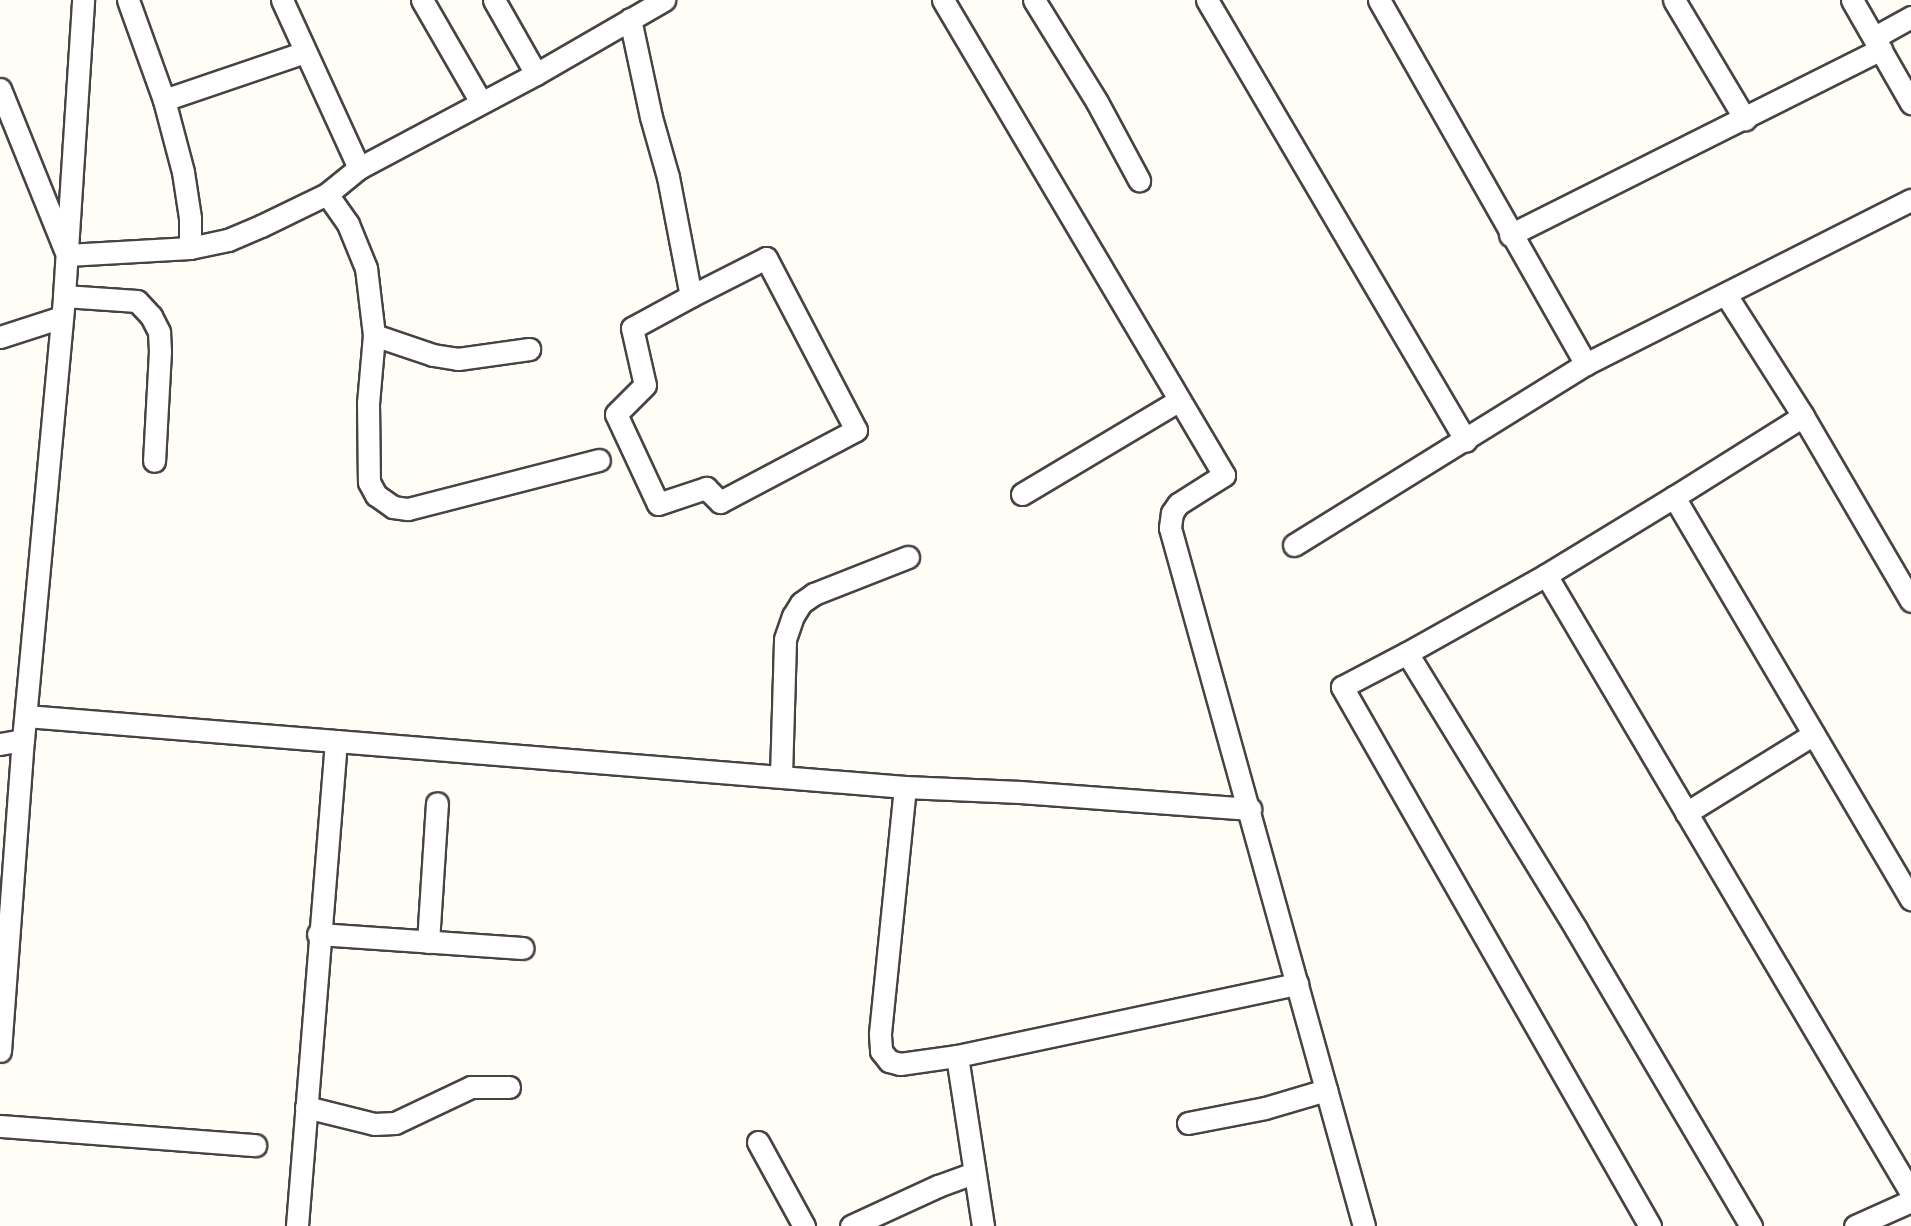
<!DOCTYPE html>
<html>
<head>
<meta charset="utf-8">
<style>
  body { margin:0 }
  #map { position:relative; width:1911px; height:1226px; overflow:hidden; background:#fffdf5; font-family:"Noto Serif",serif }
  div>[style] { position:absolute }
  .roads { filter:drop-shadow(2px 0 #444) drop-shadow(-2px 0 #444) drop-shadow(0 2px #444) drop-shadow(0 -2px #444) }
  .minor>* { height:21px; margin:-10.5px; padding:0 10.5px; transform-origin:10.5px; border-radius:10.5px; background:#fff }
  span { translate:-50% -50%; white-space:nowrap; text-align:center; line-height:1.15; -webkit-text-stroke:7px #fff; paint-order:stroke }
</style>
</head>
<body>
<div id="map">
  <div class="roads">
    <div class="minor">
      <div style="left:128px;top:0;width:106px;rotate:70.2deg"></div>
      <div style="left:164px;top:100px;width:74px;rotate:75.2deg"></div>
      <div style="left:183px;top:172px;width:47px;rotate:81.3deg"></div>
      <div style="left:190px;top:218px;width:30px;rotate:90deg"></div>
      <div style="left:282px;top:0;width:185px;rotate:65.4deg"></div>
      <div style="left:422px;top:0;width:118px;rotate:60deg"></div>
      <div style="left:494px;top:0;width:85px;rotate:60.4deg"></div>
      <div style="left:943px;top:0;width:552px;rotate:59.39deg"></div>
      <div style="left:1224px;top:475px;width:54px;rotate:147.8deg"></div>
      <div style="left:1178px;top:504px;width:11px;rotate:124deg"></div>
      <div style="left:1172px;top:513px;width:15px;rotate:98deg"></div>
      <div style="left:1170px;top:528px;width:724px;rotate:74.47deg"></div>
      <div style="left:1034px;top:0;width:120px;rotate:58.3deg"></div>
      <div style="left:1097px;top:102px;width:89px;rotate:61.7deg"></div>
      <div style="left:1207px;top:0;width:511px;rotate:59.57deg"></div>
      <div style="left:1379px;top:0;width:419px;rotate:60.4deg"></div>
      <div style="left:1674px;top:0;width:139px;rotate:59.2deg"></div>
      <div style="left:1852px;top:0;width:119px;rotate:60.2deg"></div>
      <div style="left:630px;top:19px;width:100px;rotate:77.9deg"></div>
      <div style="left:651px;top:117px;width:62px;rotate:74.2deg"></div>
      <div style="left:668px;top:177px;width:121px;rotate:79.1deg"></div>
      <div style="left:691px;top:296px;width:67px;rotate:151.5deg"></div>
      <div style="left:632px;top:328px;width:58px;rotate:77.2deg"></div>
      <div style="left:645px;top:385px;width:41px;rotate:135deg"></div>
      <div style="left:616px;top:414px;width:99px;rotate:65deg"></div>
      <div style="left:658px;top:504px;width:51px;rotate:-18.4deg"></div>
      <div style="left:706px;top:488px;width:20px;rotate:45deg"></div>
      <div style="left:720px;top:502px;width:154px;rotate:-27.9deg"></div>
      <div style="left:856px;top:430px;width:194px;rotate:-117.6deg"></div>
      <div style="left:766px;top:258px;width:84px;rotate:153.1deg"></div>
      <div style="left:1875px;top:37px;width:41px;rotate:-29.1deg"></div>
      <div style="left:0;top:89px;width:174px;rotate:68deg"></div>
      <div style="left:164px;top:100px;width:149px;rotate:-18.8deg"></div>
      <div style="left:327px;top:194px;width:37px;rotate:55deg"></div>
      <div style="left:348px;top:224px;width:48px;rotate:67.8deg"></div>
      <div style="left:366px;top:268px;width:67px;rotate:83.2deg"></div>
      <div style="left:374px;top:335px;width:68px;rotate:95deg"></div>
      <div style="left:368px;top:403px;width:79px;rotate:89.3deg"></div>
      <div style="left:369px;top:482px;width:15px;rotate:62deg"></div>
      <div style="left:376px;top:495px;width:21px;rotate:35deg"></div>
      <div style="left:393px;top:507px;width:15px;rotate:8deg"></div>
      <div style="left:408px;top:509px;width:197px;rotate:-14.4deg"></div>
      <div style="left:1510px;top:235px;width:415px;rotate:-26.6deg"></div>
      <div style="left:67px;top:255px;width:123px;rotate:-3.3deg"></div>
      <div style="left:190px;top:248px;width:39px;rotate:-12deg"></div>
      <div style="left:228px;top:240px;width:36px;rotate:-23deg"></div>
      <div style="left:261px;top:226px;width:73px;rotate:-25.9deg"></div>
      <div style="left:327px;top:194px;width:41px;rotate:-39.1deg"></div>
      <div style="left:359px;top:168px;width:200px;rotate:-28deg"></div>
      <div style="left:536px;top:74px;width:148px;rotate:-30deg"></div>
      <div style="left:1726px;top:295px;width:143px;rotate:57.5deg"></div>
      <div style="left:1803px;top:416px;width:214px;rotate:59.7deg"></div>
      <div style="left:64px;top:296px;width:73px;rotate:3.9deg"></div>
      <div style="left:137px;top:301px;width:21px;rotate:47deg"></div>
      <div style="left:151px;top:316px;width:18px;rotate:63deg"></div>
      <div style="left:159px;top:332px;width:19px;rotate:87deg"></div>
      <div style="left:160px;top:351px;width:110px;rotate:93.1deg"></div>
      <div style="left:374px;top:335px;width:62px;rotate:18.7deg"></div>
      <div style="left:433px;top:355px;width:25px;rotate:9deg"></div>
      <div style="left:458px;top:359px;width:72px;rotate:-8deg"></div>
      <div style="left:0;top:337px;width:65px;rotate:-17.9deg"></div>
      <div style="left:1022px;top:494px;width:182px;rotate:-30.8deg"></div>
      <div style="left:1674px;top:497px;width:152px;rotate:-32.1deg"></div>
      <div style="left:1294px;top:545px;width:344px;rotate:-31.8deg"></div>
      <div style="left:1586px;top:364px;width:364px;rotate:-26.8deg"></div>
      <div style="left:1546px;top:575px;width:718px;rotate:59.43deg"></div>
      <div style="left:1407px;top:653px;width:159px;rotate:-29.3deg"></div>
      <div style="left:1546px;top:575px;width:150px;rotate:-31.4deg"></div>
      <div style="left:1674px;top:497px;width:467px;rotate:59.5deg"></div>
      <div style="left:26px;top:716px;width:311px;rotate:4.6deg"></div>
      <div style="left:336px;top:741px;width:487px;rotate:94.6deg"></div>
      <div style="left:336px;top:741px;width:571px;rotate:4.62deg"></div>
      <div style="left:905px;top:787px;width:115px;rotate:2.5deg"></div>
      <div style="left:1020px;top:792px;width:231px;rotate:4.2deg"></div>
      <div style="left:0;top:744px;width:23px;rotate:-10deg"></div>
      <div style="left:781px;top:776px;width:137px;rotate:-88.3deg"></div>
      <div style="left:785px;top:639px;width:24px;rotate:-71deg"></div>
      <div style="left:793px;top:616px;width:15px;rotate:-58deg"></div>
      <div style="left:801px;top:603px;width:16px;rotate:-35deg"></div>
      <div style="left:814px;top:594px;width:101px;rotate:-21.5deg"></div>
      <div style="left:905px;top:787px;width:249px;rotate:95.8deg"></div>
      <div style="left:880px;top:1035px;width:16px;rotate:86deg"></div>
      <div style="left:881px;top:1051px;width:13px;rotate:51deg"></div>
      <div style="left:889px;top:1061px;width:11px;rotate:15deg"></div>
      <div style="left:900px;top:1064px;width:58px;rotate:-8deg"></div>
      <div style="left:957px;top:1056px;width:348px;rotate:-12deg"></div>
      <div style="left:1686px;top:813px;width:150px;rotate:-31.7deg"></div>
      <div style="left:318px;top:934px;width:205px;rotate:3.9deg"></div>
      <div style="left:428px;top:942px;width:139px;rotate:-86.3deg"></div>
      <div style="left:0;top:1051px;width:312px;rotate:-85.8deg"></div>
      <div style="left:23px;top:740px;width:446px;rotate:-84.7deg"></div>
      <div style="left:64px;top:296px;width:297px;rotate:-86.3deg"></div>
      <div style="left:957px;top:1056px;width:172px;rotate:81.3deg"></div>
      <div style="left:306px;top:1107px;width:70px;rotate:14deg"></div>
      <div style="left:374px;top:1124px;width:21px;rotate:-3deg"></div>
      <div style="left:395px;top:1123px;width:84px;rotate:-25.3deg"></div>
      <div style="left:471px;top:1087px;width:38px"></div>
      <div style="left:1188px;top:1123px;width:78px;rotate:-11deg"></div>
      <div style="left:1265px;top:1108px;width:64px;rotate:-16.4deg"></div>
      <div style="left:0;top:1126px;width:256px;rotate:4.3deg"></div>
      <div style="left:758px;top:1142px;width:96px;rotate:61.3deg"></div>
      <div style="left:851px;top:1226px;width:96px;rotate:-24.7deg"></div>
      <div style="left:938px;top:1186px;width:38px;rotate:-20deg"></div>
      <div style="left:1650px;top:1226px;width:621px;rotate:-119.74deg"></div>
      <div style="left:1342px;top:687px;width:73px;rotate:-27.6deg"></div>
      <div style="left:1407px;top:653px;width:324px;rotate:58.5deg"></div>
      <div style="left:1576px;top:929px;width:345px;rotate:59.5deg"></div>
      <div style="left:1855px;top:1226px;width:61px;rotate:-24.1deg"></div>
    </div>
  </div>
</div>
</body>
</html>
